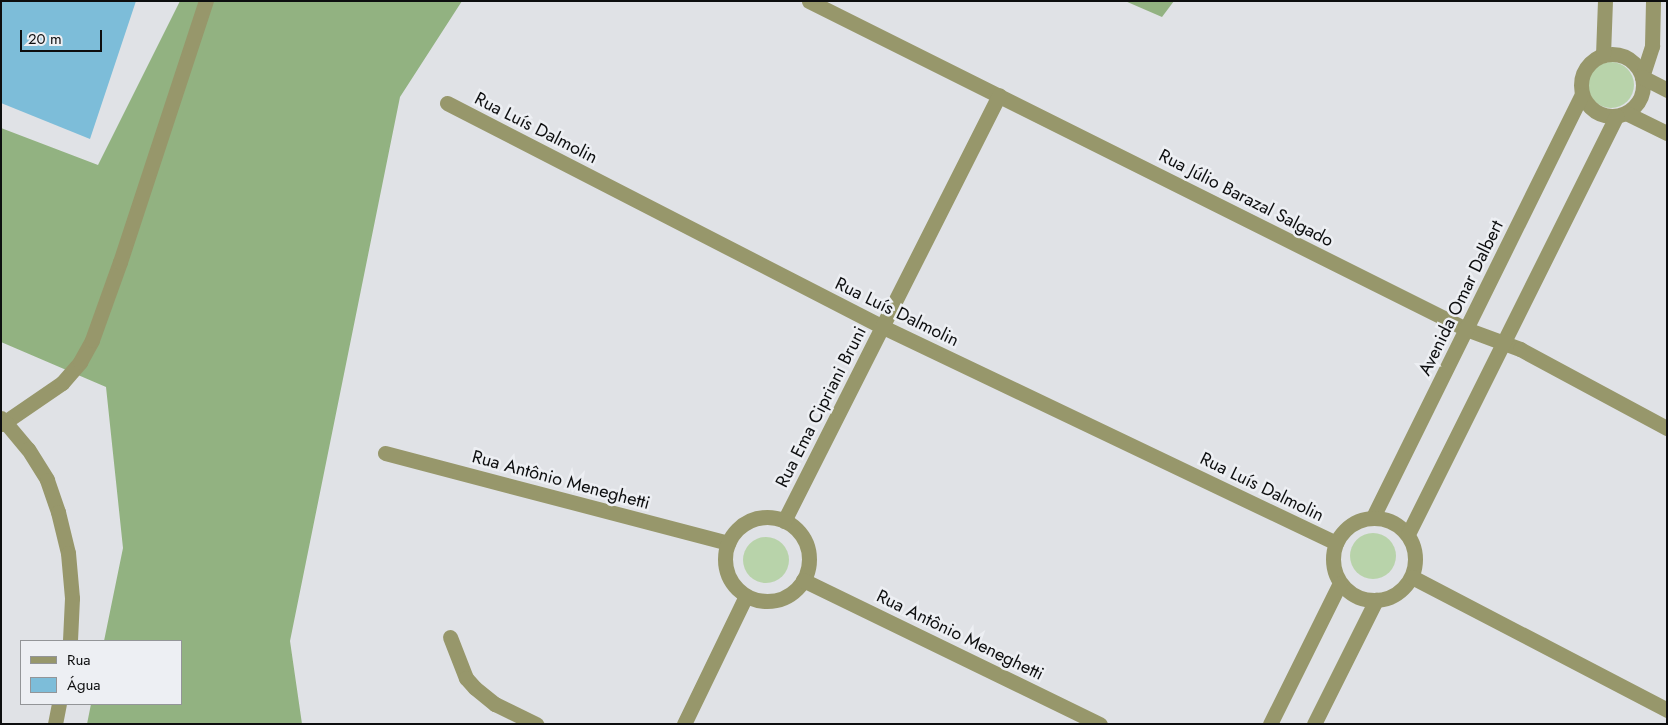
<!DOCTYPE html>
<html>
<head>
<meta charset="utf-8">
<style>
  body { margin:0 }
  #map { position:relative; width:1668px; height:725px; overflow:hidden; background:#e0e2e6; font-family:Jost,sans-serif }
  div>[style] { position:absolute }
  .green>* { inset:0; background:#b8d3aa }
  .round { border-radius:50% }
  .forest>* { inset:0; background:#92b281 }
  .water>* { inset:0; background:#7dbdd9 }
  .minor>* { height:15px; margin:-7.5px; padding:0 7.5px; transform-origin:7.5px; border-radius:7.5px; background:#97976b }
  .minor>.ring { margin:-7.5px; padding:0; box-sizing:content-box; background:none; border:15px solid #97976b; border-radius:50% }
  span { translate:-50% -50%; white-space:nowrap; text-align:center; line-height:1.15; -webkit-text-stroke:5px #edeff3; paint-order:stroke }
  .street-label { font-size:18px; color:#0d0e0f }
  .frame { position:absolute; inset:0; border:2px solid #0d0e0f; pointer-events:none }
  .legend { position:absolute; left:20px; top:640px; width:162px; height:65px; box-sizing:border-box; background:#edeff3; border:1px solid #939598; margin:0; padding:6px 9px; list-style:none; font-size:15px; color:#0d0e0f }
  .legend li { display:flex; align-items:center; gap:10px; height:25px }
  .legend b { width:25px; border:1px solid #939598 }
  .scale { position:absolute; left:20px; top:30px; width:82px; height:22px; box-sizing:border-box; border:2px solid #0d0e0f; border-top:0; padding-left:6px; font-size:15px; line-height:18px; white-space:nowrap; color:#0d0e0f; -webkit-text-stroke:4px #edeff3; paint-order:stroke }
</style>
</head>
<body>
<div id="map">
  <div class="green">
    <div class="round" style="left:1588px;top:62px;width:46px;height:46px"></div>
    <div class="round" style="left:1350px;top:533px;width:46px;height:46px"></div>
    <div class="round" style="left:743px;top:537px;width:46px;height:46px"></div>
  </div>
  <div class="forest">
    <div style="clip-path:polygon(180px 1px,462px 1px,400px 97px,290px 641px,302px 724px,87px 724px,91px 704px,181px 704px,181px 641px,104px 641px,123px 548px,106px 387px,1px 342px,1px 128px,98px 165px)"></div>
    <div style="clip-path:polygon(1125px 1px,1174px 1px,1162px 17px)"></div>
  </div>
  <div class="water">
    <div style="clip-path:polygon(1px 1px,136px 1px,90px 139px,1px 103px)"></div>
  </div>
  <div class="minor">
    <div style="left:809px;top:1px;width:734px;rotate:26.53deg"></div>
    <div style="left:1466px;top:329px;width:58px;rotate:20.3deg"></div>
    <div style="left:1520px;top:349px;width:167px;rotate:28.3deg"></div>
    <div class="ring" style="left:1581px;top:54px;width:47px;height:47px"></div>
    <div style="left:1603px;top:55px;width:54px;rotate:-87.9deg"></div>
    <div style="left:1642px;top:77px;width:33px;rotate:-72deg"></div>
    <div style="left:1652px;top:46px;width:45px;rotate:-88.7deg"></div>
    <div style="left:1642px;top:77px;width:28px;rotate:27deg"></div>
    <div style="left:447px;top:103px;width:490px;rotate:27.2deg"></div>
    <div style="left:883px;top:327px;width:502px;rotate:25.49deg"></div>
    <div style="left:1626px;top:113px;width:46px;rotate:26deg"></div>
    <div style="left:1px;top:418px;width:6px;rotate:45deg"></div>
    <div style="left:5px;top:422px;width:69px;rotate:-34.4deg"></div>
    <div style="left:62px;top:383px;width:28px;rotate:-49deg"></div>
    <div style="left:80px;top:362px;width:25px;rotate:-61deg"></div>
    <div style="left:92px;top:340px;width:83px;rotate:-70.3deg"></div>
    <div style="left:120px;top:262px;width:275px;rotate:-71.8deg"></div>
    <div style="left:1px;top:424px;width:4px;rotate:-27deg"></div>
    <div style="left:5px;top:422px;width:35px;rotate:50deg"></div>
    <div style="left:28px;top:449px;width:36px;rotate:58deg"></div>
    <div style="left:47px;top:480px;width:34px;rotate:71deg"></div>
    <div style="left:58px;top:512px;width:42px;rotate:76.3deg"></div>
    <div style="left:68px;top:553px;width:45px;rotate:84.9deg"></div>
    <div style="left:72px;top:598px;width:43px;rotate:92.7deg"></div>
    <div style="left:385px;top:453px;width:355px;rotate:14.7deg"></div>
    <div style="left:1373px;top:517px;width:471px;rotate:-63.7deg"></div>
    <div class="ring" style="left:725px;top:517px;width:69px;height:69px"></div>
    <div class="ring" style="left:1333px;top:518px;width:67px;height:67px"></div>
    <div style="left:784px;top:521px;width:477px;rotate:-63.2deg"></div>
    <div style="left:1408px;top:534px;width:467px;rotate:-63.5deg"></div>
    <div style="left:1412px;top:577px;width:288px;rotate:27.5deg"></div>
    <div style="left:803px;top:580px;width:330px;rotate:25.9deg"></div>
    <div style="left:450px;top:637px;width:44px;rotate:68.7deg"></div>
    <div style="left:466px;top:678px;width:13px;rotate:48deg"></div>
    <div style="left:475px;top:688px;width:26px;rotate:39deg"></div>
    <div style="left:495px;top:704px;width:46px;rotate:26deg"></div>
    <div style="left:55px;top:724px;width:20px;rotate:-79deg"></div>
    <div style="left:684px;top:724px;width:142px;rotate:-64.2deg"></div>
    <div style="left:1270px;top:724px;width:157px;rotate:-63.6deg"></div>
    <div style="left:1314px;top:724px;width:139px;rotate:-63.4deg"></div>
  </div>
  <div class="street-label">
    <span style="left:536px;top:128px;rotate:27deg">Rua Luís Dalmolin</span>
    <span style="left:1246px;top:198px;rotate:27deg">Rua Júlio Barazal Salgado</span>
    <span style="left:1461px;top:298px;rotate:-64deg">Avenida Omar Dalbert</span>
    <span style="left:897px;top:312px;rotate:26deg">Rua Luís Dalmolin</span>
    <span style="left:821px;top:407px;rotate:-63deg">Rua Ema Cipriani Bruni</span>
    <span style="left:561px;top:480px;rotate:15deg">Rua Antônio Meneghetti</span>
    <span style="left:1262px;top:487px;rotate:26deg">Rua Luís Dalmolin</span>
    <span style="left:960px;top:635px;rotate:26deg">Rua Antônio Meneghetti</span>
  </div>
  <div class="frame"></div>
  <ul class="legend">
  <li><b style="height:6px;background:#97976b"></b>Rua</li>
  <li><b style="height:14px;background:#7dbdd9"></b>Água</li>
  </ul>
  <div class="scale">20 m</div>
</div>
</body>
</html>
